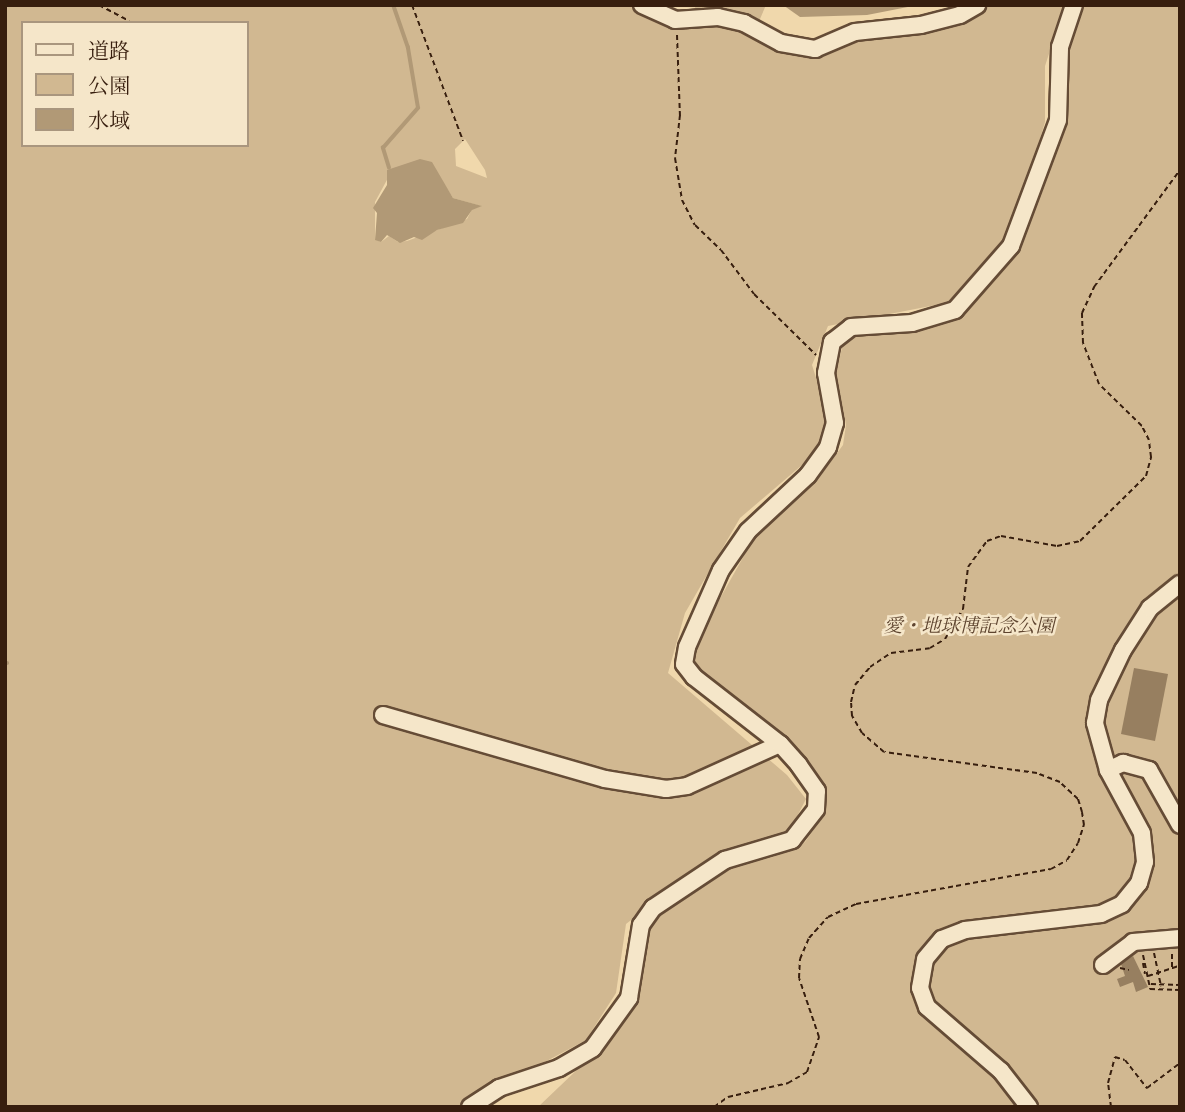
<!DOCTYPE html>
<html>
<head>
<meta charset="utf-8">
<style>
  body { margin:0 }
  #map { position:relative; width:1185px; height:1112px; overflow:hidden; background:#f0d8ac; font-family:Alegreya,"Noto Serif JP",serif }
  div>[style] { position:absolute }
  .green>* { inset:0; background:#d1b891 }
  .water>* { inset:0; background:#b19976 }
  .stream>* { height:3.5px; margin:-1.75px; padding:0 1.75px; transform-origin:1.75px; border-radius:1.75px; background:#b19976 }
  .building>* { inset:0; background:#977f60 }
  .path>* { height:2px; margin-top:-1px; transform-origin:0; background:repeating-linear-gradient(90deg,#371e0e 0 5px,transparent 0 8.5px) }
  .roads { filter:drop-shadow(2px 0 #654c36) drop-shadow(-2px 0 #654c36) drop-shadow(0 2px #654c36) drop-shadow(0 -2px #654c36) }
  .minor>* { height:16px; margin:-8px; padding:0 8px; transform-origin:8px; border-radius:8px; background:#f5e6c9 }
  span { translate:-50% -50%; white-space:nowrap; text-align:center; line-height:1.15; -webkit-text-stroke:5px #f5e6c9; paint-order:stroke }
  .park-label { font-size:19px; color:#5e442f; font-style:italic }
  .frame { position:absolute; inset:0; border:7px solid #371e0e; pointer-events:none }
  .legend { position:absolute; left:21px; top:21px; width:228px; height:126px; box-sizing:border-box; background:#f5e6c9; border:2px solid #a9967e; margin:0; padding:9px 12px; list-style:none; font-size:21px; color:#371e0e }
  .legend li { display:flex; align-items:center; gap:14px; height:35px }
  .legend b { width:35px; border:2px solid #a9967e }
</style>
</head>
<body>
<div id="map">
  <div class="green">
    <div style="clip-path:polygon(evenodd,5px 5px,636px 5px,672px 28px,686px 30px,696px 5px,766px 5px,757px 26px,782px 47px,866px 36px,985px 5px,1065px 5px,1045px 66px,1045px 122px,1020px 206px,990px 268px,946px 303px,828px 326px,812px 365px,830px 422px,816px 453px,740px 518px,685px 613px,668px 673px,787px 775px,806px 799px,788px 834px,713px 856px,626px 924px,616px 993px,586px 1040px,461px 1107px,5px 1107px,5px 5px,23px 23px,247px 23px,247px 145px,23px 145px,23px 23px,5px 5px,465px 139px,485px 170px,487px 178px,456px 166px,455px 149px,465px 139px,5px 5px,434px 168px,453px 198px,481px 206px,472px 209px,467px 219px,407px 241px,398px 242px,389px 236px,381px 242px,375px 239px,375px 202px,388px 178px,434px 168px)"></div>
    <div style="clip-path:polygon(1077px 5px,1180px 5px,1180px 1107px,538px 1107px,603px 1045px,654px 917px,717px 871px,773px 857px,805px 842px,817px 825px,821px 790px,793px 744px,701px 676px,693px 664px,695px 643px,759px 529px,815px 483px,843px 445px,846px 425px,836px 372px,844px 340px,851px 334px,959px 313px,1002px 269px,1064px 127px,1066px 48px)"></div>
  </div>
  <div class="water">
    <div style="clip-path:polygon(783px 5px,918px 5px,867px 15px,800px 17px)"></div>
    <div style="clip-path:polygon(420px 159px,432px 162px,453px 198px,482px 206px,472px 210px,463px 223px,437px 230px,422px 240px,414px 237px,400px 243px,387px 235px,381px 242px,375px 240px,377px 213px,373px 208px,387px 185px,387px 170px)"></div>
  </div>
  <div class="stream">
    <div style="left:389px;top:168px;width:21px;rotate:-107deg"></div>
    <div style="left:383px;top:148px;width:53px;rotate:-48.8deg"></div>
    <div style="left:418px;top:108px;width:61px;rotate:-99.5deg"></div>
    <div style="left:408px;top:48px;width:46px;rotate:-109.2deg"></div>
    <div style="left:5px;top:663px;width:2px"></div>
  </div>
  <div class="building">
    <div style="clip-path:polygon(1134px 668px,1168px 674px,1155px 741px,1121px 734px)"></div>
    <div style="clip-path:polygon(1133px 956px,1148px 987px,1136px 992px,1133px 982px,1120px 987px,1117px 979px,1125px 976px,1121px 964px)"></div>
  </div>
  <div class="path">
    <div style="left:99px;top:5px;width:34px;rotate:28deg"></div>
    <div style="left:412px;top:5px;width:145px;rotate:69.4deg"></div>
    <div style="left:677px;top:35px;width:80px;rotate:87.9deg"></div>
    <div style="left:680px;top:115px;width:43px;rotate:96.6deg"></div>
    <div style="left:675px;top:158px;width:43px;rotate:80.5deg"></div>
    <div style="left:682px;top:200px;width:28px;rotate:63deg"></div>
    <div style="left:695px;top:225px;width:36px;rotate:44deg"></div>
    <div style="left:721px;top:250px;width:55px;rotate:53.1deg"></div>
    <div style="left:754px;top:294px;width:87px;rotate:44.5deg"></div>
    <div style="left:1154px;top:953px;width:34px;rotate:78deg"></div>
    <div style="left:1143px;top:955px;width:35px;rotate:78deg"></div>
    <div style="left:1150px;top:989px;width:30px;rotate:2deg"></div>
    <div style="left:1143px;top:963px;width:11px;rotate:80deg"></div>
    <div style="left:1180px;top:964px;width:4px;rotate:90deg"></div>
    <div style="left:1172px;top:967px;width:15px;rotate:-90deg"></div>
    <div style="left:1120px;top:968px;width:9px;rotate:13deg"></div>
    <div style="left:1148px;top:976px;width:33px;rotate:-18deg"></div>
    <div style="left:1151px;top:984px;width:29px;rotate:2deg"></div>
    <div style="left:714px;top:1107px;width:17px;rotate:-36deg"></div>
    <div style="left:728px;top:1097px;width:62px;rotate:-13.1deg"></div>
    <div style="left:788px;top:1083px;width:22px;rotate:-30deg"></div>
    <div style="left:807px;top:1072px;width:37px;rotate:-71deg"></div>
    <div style="left:819px;top:1037px;width:62px;rotate:-108.7deg"></div>
    <div style="left:799px;top:978px;width:19px;rotate:-87deg"></div>
    <div style="left:800px;top:959px;width:23px;rotate:-67deg"></div>
    <div style="left:809px;top:938px;width:28px;rotate:-48deg"></div>
    <div style="left:828px;top:917px;width:31px;rotate:-25deg"></div>
    <div style="left:856px;top:904px;width:198px;rotate:-10.2deg"></div>
    <div style="left:1051px;top:869px;width:18px;rotate:-29deg"></div>
    <div style="left:1067px;top:860px;width:20px;rotate:-57deg"></div>
    <div style="left:1078px;top:843px;width:19px;rotate:-72deg"></div>
    <div style="left:1084px;top:825px;width:13px;rotate:-99deg"></div>
    <div style="left:1082px;top:812px;width:14px;rotate:-107deg"></div>
    <div style="left:1078px;top:799px;width:25px;rotate:-137deg"></div>
    <div style="left:1060px;top:782px;width:25px;rotate:-159deg"></div>
    <div style="left:1037px;top:773px;width:154px;rotate:-172.2deg"></div>
    <div style="left:884px;top:752px;width:29px;rotate:-139deg"></div>
    <div style="left:862px;top:733px;width:20px;rotate:-120deg"></div>
    <div style="left:852px;top:716px;width:14px;rotate:-94deg"></div>
    <div style="left:851px;top:702px;width:17px;rotate:-77deg"></div>
    <div style="left:855px;top:685px;width:23px;rotate:-50deg"></div>
    <div style="left:870px;top:667px;width:25px;rotate:-34deg"></div>
    <div style="left:891px;top:653px;width:39px;rotate:-7deg"></div>
    <div style="left:930px;top:648px;width:17px;rotate:-31deg"></div>
    <div style="left:945px;top:639px;width:35px;rotate:-59deg"></div>
    <div style="left:963px;top:609px;width:42px;rotate:-83.2deg"></div>
    <div style="left:968px;top:567px;width:32px;rotate:-54deg"></div>
    <div style="left:987px;top:541px;width:15px;rotate:-20deg"></div>
    <div style="left:1001px;top:536px;width:57px;rotate:10.1deg"></div>
    <div style="left:1057px;top:546px;width:24px;rotate:-12deg"></div>
    <div style="left:1080px;top:541px;width:93px;rotate:-44.6deg"></div>
    <div style="left:1146px;top:476px;width:20px;rotate:-75deg"></div>
    <div style="left:1151px;top:457px;width:17px;rotate:-97deg"></div>
    <div style="left:1149px;top:440px;width:16px;rotate:-117deg"></div>
    <div style="left:1142px;top:426px;width:60px;rotate:-135.7deg"></div>
    <div style="left:1099px;top:384px;width:44px;rotate:-111.3deg"></div>
    <div style="left:1083px;top:343px;width:30px;rotate:-92deg"></div>
    <div style="left:1082px;top:313px;width:29px;rotate:-65deg"></div>
    <div style="left:1094px;top:287px;width:145px;rotate:-53.7deg"></div>
    <div style="left:1111px;top:1107px;width:24px;rotate:-97deg"></div>
    <div style="left:1108px;top:1083px;width:27px;rotate:-75deg"></div>
    <div style="left:1115px;top:1057px;width:10px;rotate:17deg"></div>
    <div style="left:1125px;top:1060px;width:36px;rotate:52deg"></div>
    <div style="left:1147px;top:1088px;width:41px;rotate:-37.1deg"></div>
  </div>
  <div class="roads">
    <div class="minor">
      <div style="left:642px;top:5px;width:36px;rotate:24deg"></div>
      <div style="left:675px;top:20px;width:43px;rotate:-4deg"></div>
      <div style="left:718px;top:17px;width:27px;rotate:13deg"></div>
      <div style="left:744px;top:23px;width:42px;rotate:28.4deg"></div>
      <div style="left:781px;top:43px;width:35px;rotate:10deg"></div>
      <div style="left:815px;top:49px;width:43px;rotate:-23deg"></div>
      <div style="left:855px;top:32px;width:66px;rotate:-6.1deg"></div>
      <div style="left:921px;top:25px;width:40px;rotate:-14.4deg"></div>
      <div style="left:960px;top:15px;width:20px;rotate:-30deg"></div>
      <div style="left:383px;top:715px;width:231px;rotate:16.1deg"></div>
      <div style="left:605px;top:779px;width:62px;rotate:9.3deg"></div>
      <div style="left:666px;top:789px;width:21px;rotate:-8deg"></div>
      <div style="left:687px;top:786px;width:102px;rotate:-24.3deg"></div>
      <div style="left:1108px;top:770px;width:17px;rotate:-25deg"></div>
      <div style="left:1123px;top:763px;width:27px;rotate:15deg"></div>
      <div style="left:1149px;top:770px;width:63px;rotate:60.6deg"></div>
      <div style="left:1103px;top:965px;width:38px;rotate:-37deg"></div>
      <div style="left:1133px;top:942px;width:47px;rotate:-4.9deg"></div>
      <div style="left:470px;top:1107px;width:35px;rotate:-33deg"></div>
      <div style="left:499px;top:1088px;width:63px;rotate:-18.4deg"></div>
      <div style="left:559px;top:1068px;width:39px;rotate:-30deg"></div>
      <div style="left:593px;top:1048px;width:62px;rotate:-54.2deg"></div>
      <div style="left:629px;top:998px;width:74px;rotate:-80.7deg"></div>
      <div style="left:641px;top:925px;width:21px;rotate:-55deg"></div>
      <div style="left:653px;top:908px;width:87px;rotate:-33.7deg"></div>
      <div style="left:725px;top:860px;width:70px;rotate:-16.6deg"></div>
      <div style="left:792px;top:840px;width:39px;rotate:-52deg"></div>
      <div style="left:816px;top:809px;width:18px;rotate:-87deg"></div>
      <div style="left:817px;top:791px;width:32px;rotate:-125deg"></div>
      <div style="left:799px;top:765px;width:28px;rotate:-132deg"></div>
      <div style="left:780px;top:744px;width:109px;rotate:-142.1deg"></div>
      <div style="left:694px;top:677px;width:16px;rotate:-128deg"></div>
      <div style="left:684px;top:664px;width:17px;rotate:-80deg"></div>
      <div style="left:687px;top:647px;width:84px;rotate:-66.2deg"></div>
      <div style="left:721px;top:570px;width:47px;rotate:-55.3deg"></div>
      <div style="left:748px;top:531px;width:82px;rotate:-43deg"></div>
      <div style="left:808px;top:475px;width:34px;rotate:-54deg"></div>
      <div style="left:828px;top:447px;width:25px;rotate:-74deg"></div>
      <div style="left:835px;top:423px;width:51px;rotate:-100.2deg"></div>
      <div style="left:826px;top:373px;width:32px;rotate:-79deg"></div>
      <div style="left:832px;top:342px;width:24px;rotate:-38deg"></div>
      <div style="left:851px;top:327px;width:61px;rotate:-3.8deg"></div>
      <div style="left:912px;top:323px;width:45px;rotate:-16.8deg"></div>
      <div style="left:955px;top:310px;width:85px;rotate:-48.8deg"></div>
      <div style="left:1011px;top:246px;width:134px;rotate:-69.5deg"></div>
      <div style="left:1058px;top:120px;width:73px;rotate:-88.4deg"></div>
      <div style="left:1060px;top:47px;width:44px;rotate:-71.6deg"></div>
      <div style="left:1029px;top:1107px;width:46px;rotate:-127.9deg"></div>
      <div style="left:1001px;top:1071px;width:98px;rotate:-139.1deg"></div>
      <div style="left:927px;top:1007px;width:20px;rotate:-110deg"></div>
      <div style="left:920px;top:988px;width:29px;rotate:-80deg"></div>
      <div style="left:925px;top:959px;width:26px;rotate:-50deg"></div>
      <div style="left:942px;top:939px;width:25px;rotate:-21deg"></div>
      <div style="left:965px;top:930px;width:137px;rotate:-6.7deg"></div>
      <div style="left:1101px;top:914px;width:23px;rotate:-25deg"></div>
      <div style="left:1122px;top:904px;width:27px;rotate:-51deg"></div>
      <div style="left:1139px;top:883px;width:22px;rotate:-74deg"></div>
      <div style="left:1145px;top:862px;width:29px;rotate:-96deg"></div>
      <div style="left:1142px;top:833px;width:72px;rotate:-118.4deg"></div>
      <div style="left:1108px;top:770px;width:49px;rotate:-105.5deg"></div>
      <div style="left:1095px;top:723px;width:23px;rotate:-80deg"></div>
      <div style="left:1099px;top:700px;width:55px;rotate:-64.4deg"></div>
      <div style="left:1123px;top:650px;width:50px;rotate:-57.3deg"></div>
      <div style="left:1150px;top:608px;width:38px;rotate:-39deg"></div>
    </div>
  </div>
  <div class="park-label">
    <span style="left:969px;top:627px">愛・地球博記念公園</span>
  </div>
  <div class="frame"></div>
  <ul class="legend">
  <li><b style="height:9px;background:#f5e6c9"></b>道路</li>
  <li><b style="height:19px;background:#d1b891"></b>公園</li>
  <li><b style="height:19px;background:#b19976"></b>水域</li>
  </ul>
</div>
</body>
</html>
